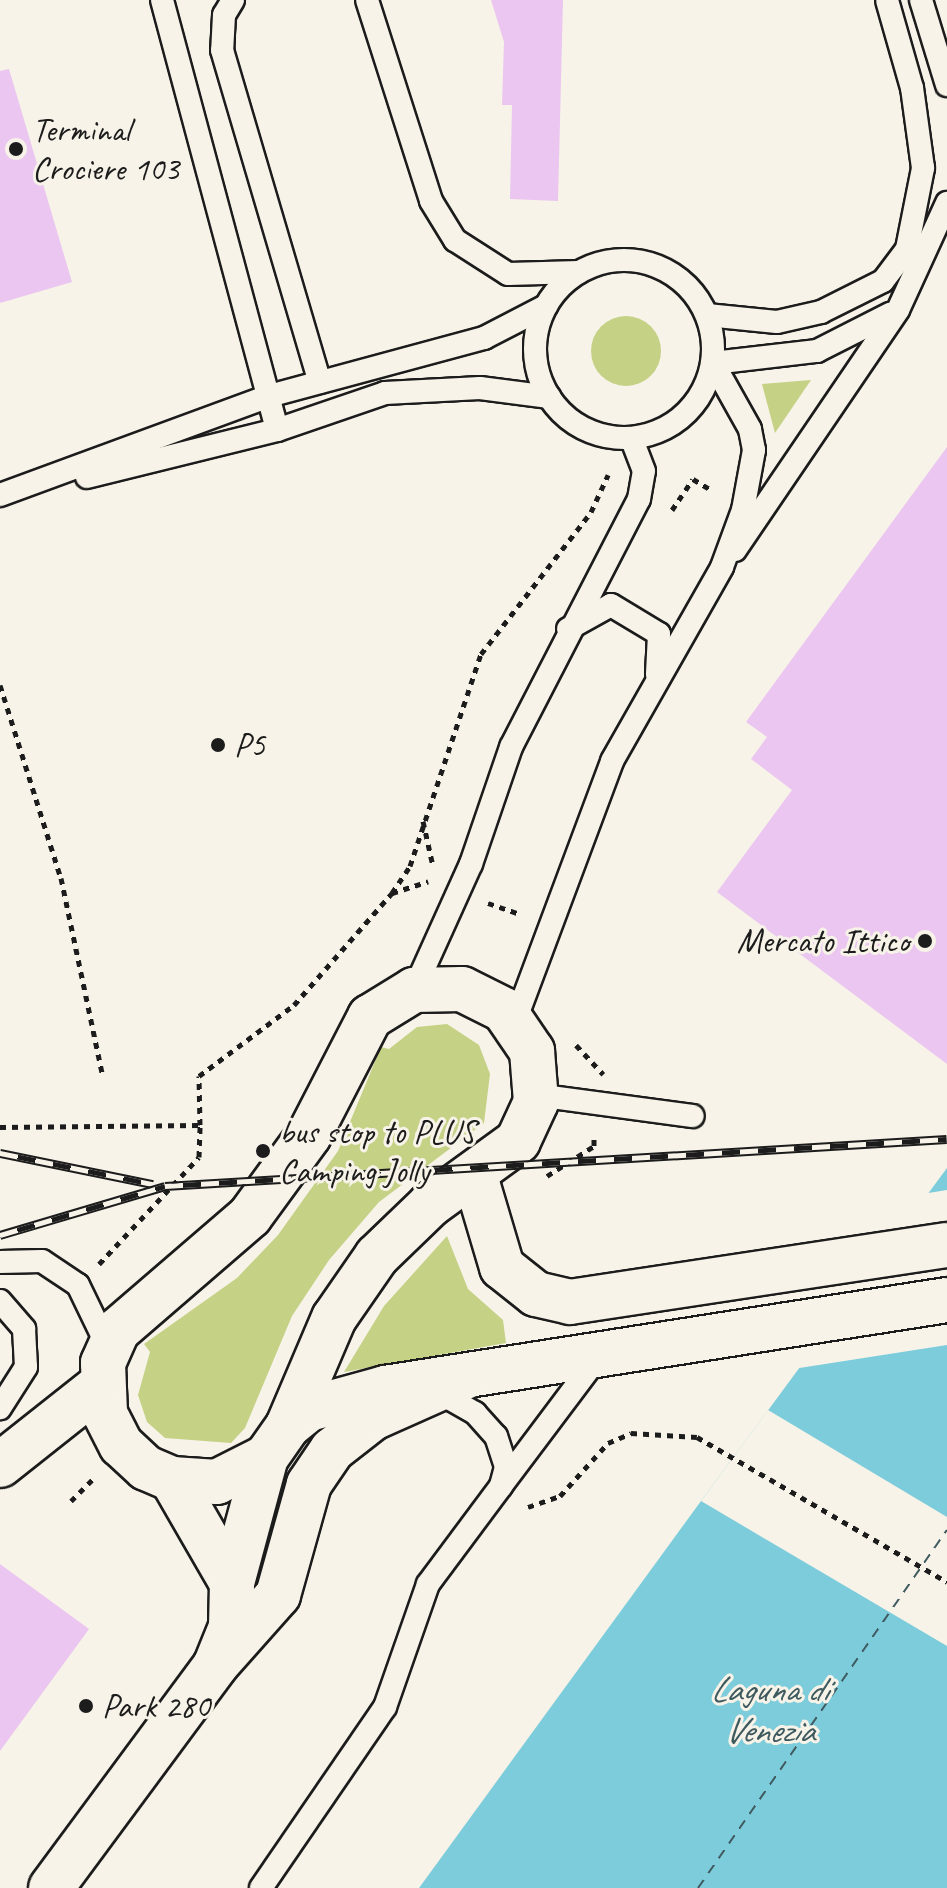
<!DOCTYPE html>
<html>
<head>
<meta charset="utf-8">
<style>
  body { margin:0 }
  #map { position:relative; width:947px; height:1888px; overflow:hidden; background:#f7f3e8; font-family:Caveat,sans-serif }
  div>[style] { position:absolute }
  .green>* { inset:0; background:#c5d185 }
  .round { border-radius:50% }
  .water>* { inset:0; background:#7dccdb }
  .pier>* { inset:0; background:#f7f3e8 }
  .ferry>* { height:2px; margin-top:-1px; transform-origin:0; background:repeating-linear-gradient(90deg,#3e5a5f 0 10px,transparent 0 18px) }
  .building>* { inset:0; background:#eac6f1 }
  .path>* { height:5px; margin-top:-2.5px; transform-origin:0; background:repeating-linear-gradient(90deg,#1c1c1c 0 6px,transparent 0 12px) }
  .roads { filter:drop-shadow(2px 0 #1c1c1c) drop-shadow(-2px 0 #1c1c1c) drop-shadow(0 2px #1c1c1c) drop-shadow(0 -2px #1c1c1c) }
  .service>* { height:22px; margin:-11px; padding:0 11px; transform-origin:11px; border-radius:11px; background:#f7f3e8 }
  .service>.ring { margin:-11px; padding:0; box-sizing:content-box; background:none; border:22px solid #f7f3e8; border-radius:50% }
  .minor>* { height:44px; margin:-22px; padding:0 22px; transform-origin:22px; border-radius:22px; background:#f7f3e8 }
  .rail>* { height:9px; margin-top:-4.5px; transform-origin:0; background:repeating-linear-gradient(90deg,#f7f3e8 0 18px,#1c1c1c 0 36px); box-sizing:border-box; border-block:2px solid #1c1c1c }
  .dots>* { width:22px; height:22px; translate:-50% -50%; box-sizing:border-box; border:4px solid #f7f3e8; border-radius:50% }
  span { translate:-50% -50%; white-space:nowrap; text-align:center; line-height:1.15; -webkit-text-stroke:6px #f7f3e8; paint-order:stroke }
  .poi-label { font-size:34px; color:#1c1c1c }
  .left { translate:0 -50%; text-align:left }
  .right { translate:-100% -50%; text-align:right }
  .water-label { font-size:36px; color:#3e5a5f; font-style:italic }
</style>
</head>
<body>
<div id="map">
  <div class="green">
    <div class="round" style="left:591px;top:316px;width:70px;height:70px"></div>
    <div style="clip-path:polygon(811px 380px,775px 433px,762px 384px)"></div>
    <div style="clip-path:polygon(447px 1024px,479px 1045px,490px 1074px,484px 1123px,379px 1202px,329px 1260px,292px 1316px,245px 1428px,231px 1443px,165px 1438px,147px 1422px,138px 1395px,150px 1352px,144px 1344px,237px 1278px,278px 1235px,338px 1151px,381px 1047px,389px 1049px,417px 1027px)"></div>
    <div style="clip-path:polygon(447px 1236px,468px 1289px,503px 1320px,506px 1343px,344px 1372px,384px 1306px)"></div>
  </div>
  <div class="water">
    <div style="clip-path:polygon(947px 1168px,947px 1888px,419px 1888px,701px 1501px)"></div>
  </div>
  <div class="pier">
    <div style="clip-path:polygon(947px 1190px,947px 1345px,793px 1369px,922px 1194px)"></div>
    <div style="clip-path:polygon(768px 1410px,947px 1517px,947px 1646px,701px 1501px)"></div>
  </div>
  <div class="ferry">
    <div style="left:698px;top:1888px;width:436px;rotate:-55.2deg"></div>
  </div>
  <div class="building">
    <div style="clip-path:polygon(491px 0,563px 0,558px 201px,510px 199px,512px 105px,502px 105px,504px 42px)"></div>
    <div style="clip-path:polygon(9px 69px,72px 282px,0 303px,0 71px)"></div>
    <div style="clip-path:polygon(947px 447px,947px 1064px,717px 892px,792px 790px,751px 759px,767px 737px,746px 722px)"></div>
    <div style="clip-path:polygon(0 1564px,89px 1629px,0 1751px)"></div>
  </div>
  <div class="path">
    <div style="left:672px;top:510px;width:37px;rotate:-56deg"></div>
    <div style="left:693px;top:479px;width:23px;rotate:31deg"></div>
    <div style="left:0;top:685px;width:202px;rotate:72.5deg"></div>
    <div style="left:61px;top:878px;width:199px;rotate:78.1deg"></div>
    <div style="left:423px;top:821px;width:46px;rotate:77.5deg"></div>
    <div style="left:392px;top:893px;width:32px;rotate:-56deg"></div>
    <div style="left:410px;top:866px;width:224px;rotate:-71.5deg"></div>
    <div style="left:481px;top:654px;width:180px;rotate:-52.2deg"></div>
    <div style="left:591px;top:512px;width:41px;rotate:-65.3deg"></div>
    <div style="left:488px;top:903px;width:34px;rotate:19deg"></div>
    <div style="left:576px;top:1045px;width:40px;rotate:47deg"></div>
    <div style="left:0;top:1127px;width:200px;rotate:-0.6deg"></div>
    <div style="left:200px;top:1125px;width:49px;rotate:-91.2deg"></div>
    <div style="left:199px;top:1076px;width:119px;rotate:-36.8deg"></div>
    <div style="left:294px;top:1005px;width:149px;rotate:-48.8deg"></div>
    <div style="left:392px;top:893px;width:38px;rotate:-18deg"></div>
    <div style="left:547px;top:1176px;width:56px;rotate:-32.6deg"></div>
    <div style="left:594px;top:1146px;width:11px;rotate:-90deg"></div>
    <div style="left:99px;top:1264px;width:146px;rotate:-46.9deg"></div>
    <div style="left:199px;top:1157px;width:32px;rotate:-88deg"></div>
    <div style="left:71px;top:1501px;width:31px;rotate:-45deg"></div>
    <div style="left:528px;top:1507px;width:34px;rotate:-19deg"></div>
    <div style="left:560px;top:1496px;width:72px;rotate:-47.8deg"></div>
    <div style="left:608px;top:1443px;width:25px;rotate:-23deg"></div>
    <div style="left:631px;top:1433px;width:66px;rotate:3.5deg"></div>
    <div style="left:697px;top:1437px;width:289px;rotate:30.1deg"></div>
  </div>
  <div class="roads">
    <div class="service">
      <div style="left:162px;top:0;width:445px;rotate:75deg"></div>
      <div style="left:233px;top:0;width:17px;rotate:121deg"></div>
      <div style="left:224px;top:15px;width:35px;rotate:93deg"></div>
      <div style="left:222px;top:50px;width:346px;rotate:73.6deg"></div>
      <div style="left:367px;top:0;width:211px;rotate:72.3deg"></div>
      <div style="left:431px;top:201px;width:46px;rotate:58.4deg"></div>
      <div style="left:455px;top:240px;width:63px;rotate:32.7deg"></div>
      <div style="left:508px;top:274px;width:71px;rotate:-1.6deg"></div>
      <div style="left:921px;top:0;width:89px;rotate:73deg"></div>
      <div class="ring" style="left:535px;top:260px;width:156px;height:156px"></div>
      <div style="left:707px;top:315px;width:70px;rotate:5.7deg"></div>
      <div style="left:777px;top:322px;width:45px;rotate:-12.8deg"></div>
      <div style="left:821px;top:312px;width:69px;rotate:-26.6deg"></div>
      <div style="left:883px;top:281px;width:40px;rotate:-53deg"></div>
      <div style="left:907px;top:249px;width:83px;rotate:-78.8deg"></div>
      <div style="left:923px;top:168px;width:81px;rotate:-97.8deg"></div>
      <div style="left:912px;top:88px;width:91px;rotate:-105.9deg"></div>
      <div style="left:713px;top:363px;width:105px;rotate:-6.6deg"></div>
      <div style="left:817px;top:351px;width:82px;rotate:-26.9deg"></div>
      <div style="left:87px;top:477px;width:196px;rotate:-13.9deg"></div>
      <div style="left:277px;top:430px;width:114px;rotate:-18.9deg"></div>
      <div style="left:385px;top:393px;width:95px;rotate:-3deg"></div>
      <div style="left:480px;top:388px;width:70px;rotate:7.4deg"></div>
      <div style="left:0;top:495px;width:287px;rotate:-20.2deg"></div>
      <div style="left:269px;top:396px;width:223px;rotate:-15.1deg"></div>
      <div style="left:484px;top:338px;width:70px;rotate:-27.3deg"></div>
      <div style="left:735px;top:550px;width:290px;rotate:-55.8deg"></div>
      <div style="left:898px;top:310px;width:118px;rotate:-65.4deg"></div>
      <div style="left:568px;top:629px;width:49px;rotate:-29.2deg"></div>
      <div style="left:611px;top:605px;width:56px;rotate:31.1deg"></div>
      <div style="left:659px;top:634px;width:40px;rotate:92.9deg"></div>
      <div style="left:414px;top:990px;width:138px;rotate:-65.7deg"></div>
      <div style="left:471px;top:864px;width:124px;rotate:-71.1deg"></div>
      <div style="left:511px;top:747px;width:279px;rotate:-62.7deg"></div>
      <div style="left:639px;top:499px;width:28px;rotate:-80deg"></div>
      <div style="left:644px;top:471px;width:34px;rotate:-111deg"></div>
      <div style="left:515px;top:1021px;width:278px;rotate:-69.5deg"></div>
      <div style="left:612px;top:761px;width:223px;rotate:-60.4deg"></div>
      <div style="left:722px;top:567px;width:61px;rotate:-69.8deg"></div>
      <div style="left:743px;top:510px;width:61px;rotate:-79.6deg"></div>
      <div style="left:754px;top:450px;width:21px;rotate:-101deg"></div>
      <div style="left:750px;top:429px;width:76px;rotate:-119.3deg"></div>
      <div style="left:537px;top:1095px;width:157px;rotate:7.7deg"></div>
      <div style="left:0;top:1262px;width:42px;rotate:-1.4deg"></div>
      <div style="left:42px;top:1261px;width:43px;rotate:33.7deg"></div>
      <div style="left:78px;top:1285px;width:69px;rotate:64.2deg"></div>
      <div style="left:0;top:1301px;width:37px;rotate:49deg"></div>
      <div style="left:24px;top:1329px;width:38px;rotate:87deg"></div>
      <div style="left:26px;top:1367px;width:49px;rotate:122.4deg"></div>
      <div style="left:438px;top:1392px;width:43px;rotate:29.6deg"></div>
      <div style="left:475px;top:1413px;width:31px;rotate:48deg"></div>
      <div style="left:496px;top:1436px;width:33px;rotate:72deg"></div>
      <div style="left:506px;top:1467px;width:20px;rotate:105deg"></div>
      <div style="left:501px;top:1486px;width:160px;rotate:-53.1deg"></div>
      <div style="left:261px;top:1888px;width:219px;rotate:-55.6deg"></div>
      <div style="left:385px;top:1707px;width:130px;rotate:-70.7deg"></div>
      <div style="left:428px;top:1584px;width:122px;rotate:-53.3deg"></div>
    </div>
    <div class="minor">
      <div style="left:462px;top:989px;width:47px;rotate:26.6deg"></div>
      <div style="left:504px;top:1010px;width:50px;rotate:55.7deg"></div>
      <div style="left:532px;top:1051px;width:51px;rotate:85.5deg"></div>
      <div style="left:536px;top:1102px;width:43px;rotate:114.8deg"></div>
      <div style="left:518px;top:1141px;width:109px;rotate:144deg"></div>
      <div style="left:430px;top:1205px;width:74px;rotate:136.1deg"></div>
      <div style="left:377px;top:1256px;width:75px;rotate:124.7deg"></div>
      <div style="left:334px;top:1318px;width:117px;rotate:113.1deg"></div>
      <div style="left:288px;top:1426px;width:38px;rotate:125deg"></div>
      <div style="left:266px;top:1457px;width:55px;rotate:153deg"></div>
      <div style="left:217px;top:1482px;width:45px;rotate:-176.2deg"></div>
      <div style="left:172px;top:1479px;width:28px;rotate:-157deg"></div>
      <div style="left:146px;top:1468px;width:34px;rotate:-137deg"></div>
      <div style="left:121px;top:1445px;width:36px;rotate:-117deg"></div>
      <div style="left:105px;top:1413px;width:50px;rotate:-92.3deg"></div>
      <div style="left:103px;top:1363px;width:36px;rotate:-66deg"></div>
      <div style="left:118px;top:1330px;width:174px;rotate:-40.8deg"></div>
      <div style="left:250px;top:1216px;width:100px;rotate:-53.9deg"></div>
      <div style="left:309px;top:1135px;width:133px;rotate:-62.7deg"></div>
      <div style="left:370px;top:1017px;width:52px;rotate:-31.5deg"></div>
      <div style="left:414px;top:990px;width:48px;rotate:-1.2deg"></div>
      <div style="left:475px;top:1176px;width:95px;rotate:73.5deg"></div>
      <div style="left:502px;top:1267px;width:43px;rotate:38.5deg"></div>
      <div style="left:536px;top:1294px;width:35px;rotate:13deg"></div>
      <div style="left:570px;top:1302px;width:381px;rotate:-8.6deg"></div>
      <div style="left:288px;top:1426px;width:27px;rotate:-39deg"></div>
      <div style="left:309px;top:1409px;width:79px;rotate:-15.4deg"></div>
      <div style="left:385px;top:1388px;width:569px;rotate:-8.9deg"></div>
      <div style="left:0;top:1465px;width:129px;rotate:-38.4deg"></div>
      <div style="left:172px;top:1479px;width:120px;rotate:60deg"></div>
      <div style="left:232px;top:1583px;width:44px;rotate:91.3deg"></div>
      <div style="left:231px;top:1627px;width:40px;rotate:112deg"></div>
      <div style="left:232px;top:1583px;width:131px;rotate:-74.9deg"></div>
      <div style="left:51px;top:1888px;width:276px;rotate:-53.5deg"></div>
      <div style="left:215px;top:1666px;width:95px;rotate:-48.4deg"></div>
      <div style="left:278px;top:1595px;width:115px;rotate:-74.4deg"></div>
      <div style="left:309px;top:1484px;width:41px;rotate:-55.9deg"></div>
      <div style="left:332px;top:1450px;width:52px;rotate:-38deg"></div>
      <div style="left:373px;top:1418px;width:101px;rotate:-24deg"></div>
    </div>
  </div>
  <div class="rail">
    <div style="left:0;top:1153px;width:156px;rotate:11.5deg"></div>
    <div style="left:0;top:1235px;width:172px;rotate:-16.5deg"></div>
    <div style="left:165px;top:1186px;width:783px;rotate:-3.44deg"></div>
  </div>
  <div class="dots">
    <div style="left:16px;top:149px;background:#1c1c1c"></div>
    <div style="left:218px;top:745px;background:#1c1c1c"></div>
    <div style="left:925px;top:941px;background:#1c1c1c"></div>
    <div style="left:263px;top:1151px;background:#1c1c1c"></div>
    <div style="left:86px;top:1706px;background:#1c1c1c"></div>
  </div>
  <div class="poi-label">
    <span class="left" style="left:32px;top:149px">Terminal<br>Crociere 103</span>
    <span class="left" style="left:234px;top:745px">P5</span>
    <span class="right" style="left:909px;top:941px">Mercato Ittico</span>
    <span class="left" style="left:279px;top:1151px">bus stop to PLUS<br>Camping Jolly</span>
    <span class="left" style="left:102px;top:1706px">Park 280</span>
  </div>
  <div class="water-label">
    <span style="left:769px;top:1710px">Laguna di<br>Venezia</span>
  </div>
</div>
</body>
</html>
